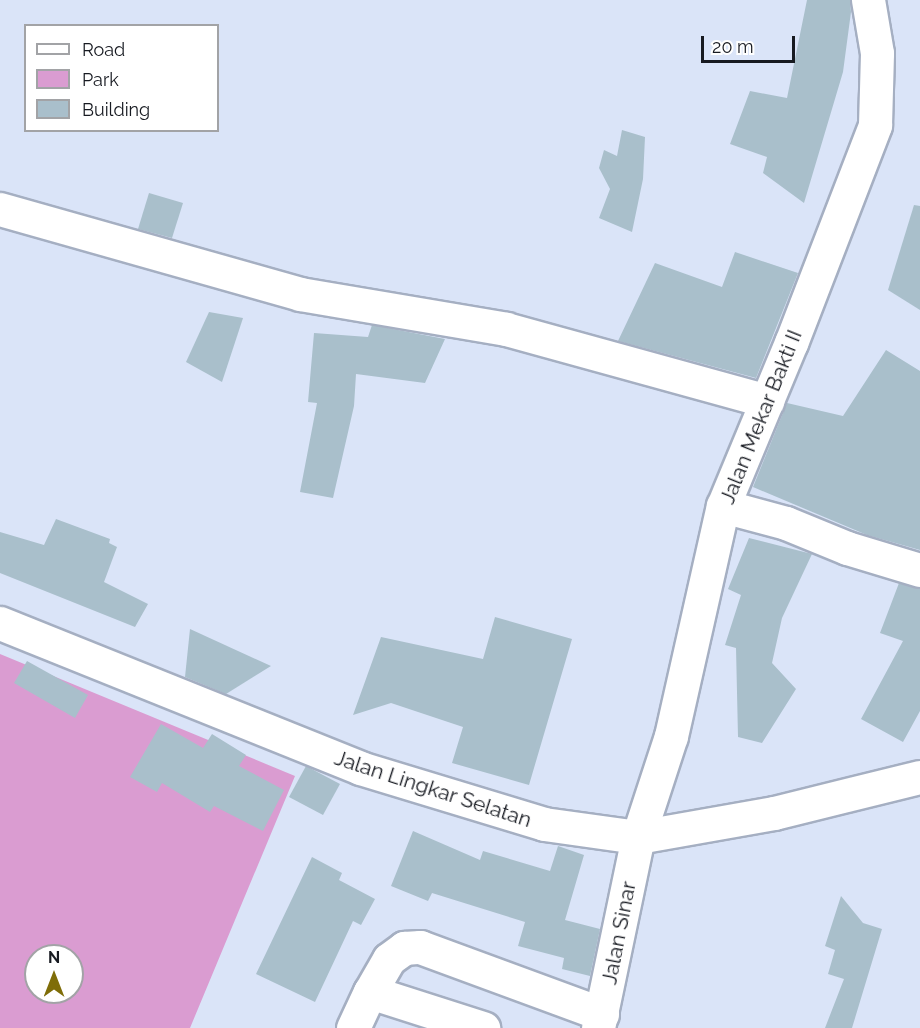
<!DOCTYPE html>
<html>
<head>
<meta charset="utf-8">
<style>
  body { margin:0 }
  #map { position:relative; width:920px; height:1028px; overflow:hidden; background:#dae4f8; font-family:Raleway,sans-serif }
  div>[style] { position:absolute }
  .green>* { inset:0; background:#da9cd1 }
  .building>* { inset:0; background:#a9bfcb }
  .roads { filter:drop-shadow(2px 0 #a5afc2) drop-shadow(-2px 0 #a5afc2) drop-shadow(0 2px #a5afc2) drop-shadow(0 -2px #a5afc2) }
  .minor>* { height:33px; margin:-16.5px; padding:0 16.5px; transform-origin:16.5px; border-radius:16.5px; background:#fff }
  .tertiary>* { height:33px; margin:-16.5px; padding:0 16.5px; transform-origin:16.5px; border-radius:16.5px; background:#fff }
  span { translate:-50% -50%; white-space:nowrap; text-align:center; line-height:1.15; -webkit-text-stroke:6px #fff; paint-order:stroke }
  .street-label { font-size:21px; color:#171a21 }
  .legend { position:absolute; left:24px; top:24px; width:195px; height:108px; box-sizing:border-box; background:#fff; border:2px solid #a2a3a6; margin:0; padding:8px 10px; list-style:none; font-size:18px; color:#171a21 }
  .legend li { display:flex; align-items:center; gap:12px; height:30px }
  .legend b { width:30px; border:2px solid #a2a3a6 }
  .north { position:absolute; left:24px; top:944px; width:60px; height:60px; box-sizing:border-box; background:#fff; border:2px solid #a2a3a6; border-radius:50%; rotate:0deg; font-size:16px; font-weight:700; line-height:24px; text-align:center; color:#171a21 }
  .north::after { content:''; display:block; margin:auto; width:21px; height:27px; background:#7f6d08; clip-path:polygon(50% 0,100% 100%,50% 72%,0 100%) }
  .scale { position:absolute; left:701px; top:36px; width:94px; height:27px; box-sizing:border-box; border:3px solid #171a21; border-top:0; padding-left:8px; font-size:18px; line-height:21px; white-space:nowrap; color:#171a21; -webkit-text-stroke:4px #fff; paint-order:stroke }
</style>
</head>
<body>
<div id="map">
  <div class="green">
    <div style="clip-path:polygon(evenodd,0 654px,295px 776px,190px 1028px,0 1028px,0 654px,36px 956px,72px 956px,72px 992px,36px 992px,36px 956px)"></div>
  </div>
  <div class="building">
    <div style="clip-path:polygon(807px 0,850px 0,851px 12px,843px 72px,804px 203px,763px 173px,767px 157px,730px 144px,750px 91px,787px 98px)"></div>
    <div style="clip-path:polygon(622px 130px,645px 137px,643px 179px,632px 232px,599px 218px,610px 189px,599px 168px,604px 150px,617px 156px)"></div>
    <div style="clip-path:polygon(149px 193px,183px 203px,172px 238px,138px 229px)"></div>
    <div style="clip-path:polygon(914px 205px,920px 206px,920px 310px,888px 290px)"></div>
    <div style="clip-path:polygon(735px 252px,798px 273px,756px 378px,618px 341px,655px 263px,722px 287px)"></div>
    <div style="clip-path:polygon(209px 312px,243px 318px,222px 382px,186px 362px)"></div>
    <div style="clip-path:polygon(372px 325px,445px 339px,425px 383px,356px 374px,354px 406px,333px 498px,300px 492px,317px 403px,308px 402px,314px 333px,368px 337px)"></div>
    <div style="clip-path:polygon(886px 350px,920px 371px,920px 550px,867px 535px,753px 487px,787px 403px,843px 416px)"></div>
    <div style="clip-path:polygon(56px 519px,110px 539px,109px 543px,117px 547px,104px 582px,148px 604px,135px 627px,0 573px,0 532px,44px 545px)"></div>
    <div style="clip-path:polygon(749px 538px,812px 554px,782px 618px,772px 663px,796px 689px,762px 743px,738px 737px,736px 648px,725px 645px,741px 595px,728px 589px)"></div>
    <div style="clip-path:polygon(899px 583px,920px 588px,920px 711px,903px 742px,861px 719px,903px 641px,880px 633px)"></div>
    <div style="clip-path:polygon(495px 617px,572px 639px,529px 785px,452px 763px,463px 727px,391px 703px,353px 715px,381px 637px,483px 659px)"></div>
    <div style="clip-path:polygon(190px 629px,271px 666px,226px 694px,185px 677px)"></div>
    <div style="clip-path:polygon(27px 661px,88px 695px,75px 718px,14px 683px)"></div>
    <div style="clip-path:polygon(161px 724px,203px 748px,212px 734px,246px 755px,239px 766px,284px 790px,263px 831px,214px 806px,210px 812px,162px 783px,157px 792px,130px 777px)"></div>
    <div style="clip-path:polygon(306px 766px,340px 784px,323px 815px,289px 797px)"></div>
    <div style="clip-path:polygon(413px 831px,480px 860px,483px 851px,550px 871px,558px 846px,584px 855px,565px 920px,600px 929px,590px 976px,562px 969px,564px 958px,518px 946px,525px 922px,432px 893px,428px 901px,391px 886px)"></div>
    <div style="clip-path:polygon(312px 857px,342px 873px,339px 880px,375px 899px,361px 925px,353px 921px,315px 1002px,256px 974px)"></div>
    <div style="clip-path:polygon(841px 896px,863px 923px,882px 929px,852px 1028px,825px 1028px,844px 979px,828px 974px,835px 950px,825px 946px)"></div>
  </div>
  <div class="roads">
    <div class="minor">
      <div style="left:0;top:209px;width:312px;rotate:15.8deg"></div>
      <div style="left:300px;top:294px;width:209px;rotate:9.6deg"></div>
      <div style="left:506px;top:329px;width:271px;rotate:15.4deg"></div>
      <div style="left:723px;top:506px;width:65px;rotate:15.1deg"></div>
      <div style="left:786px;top:523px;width:66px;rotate:22.3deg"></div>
      <div style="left:847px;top:548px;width:76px;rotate:16.8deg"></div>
      <div style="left:370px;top:992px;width:38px;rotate:-60deg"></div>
      <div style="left:389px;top:959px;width:19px;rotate:-36deg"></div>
      <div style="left:404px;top:948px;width:16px;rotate:-4deg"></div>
      <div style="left:420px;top:947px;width:194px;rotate:20.2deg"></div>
      <div style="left:353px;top:1028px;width:40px;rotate:-65deg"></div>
      <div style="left:370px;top:992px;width:119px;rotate:17.7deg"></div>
      <div style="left:598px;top:1028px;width:195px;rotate:-78.2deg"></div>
      <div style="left:638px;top:837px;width:106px;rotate:-71.9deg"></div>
      <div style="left:671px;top:736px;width:236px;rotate:-77.3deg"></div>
      <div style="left:723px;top:506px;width:177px;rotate:-67.4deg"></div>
      <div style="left:791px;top:343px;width:234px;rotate:-68.9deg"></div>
      <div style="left:875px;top:125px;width:72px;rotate:-88.4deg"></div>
      <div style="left:877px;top:53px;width:54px;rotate:-99.6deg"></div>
    </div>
    <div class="tertiary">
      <div style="left:0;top:623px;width:388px;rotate:21.9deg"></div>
      <div style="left:360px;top:768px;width:192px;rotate:16.9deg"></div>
      <div style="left:544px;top:824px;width:95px;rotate:7.9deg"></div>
      <div style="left:638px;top:837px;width:138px;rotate:-10deg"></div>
      <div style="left:774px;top:813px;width:150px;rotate:-13.9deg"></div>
    </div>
  </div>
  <div class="street-label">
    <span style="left:761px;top:417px;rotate:-68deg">Jalan Mekar Bakti II</span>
    <span style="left:433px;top:789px;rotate:18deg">Jalan Lingkar Selatan</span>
    <span style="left:619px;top:933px;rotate:-79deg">Jalan Sinar</span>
  </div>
  <ul class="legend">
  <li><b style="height:8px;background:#fff"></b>Road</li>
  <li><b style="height:16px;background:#da9cd1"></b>Park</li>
  <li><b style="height:16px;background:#a9bfcb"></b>Building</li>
  </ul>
  <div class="north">N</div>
  <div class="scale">20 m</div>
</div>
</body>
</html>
